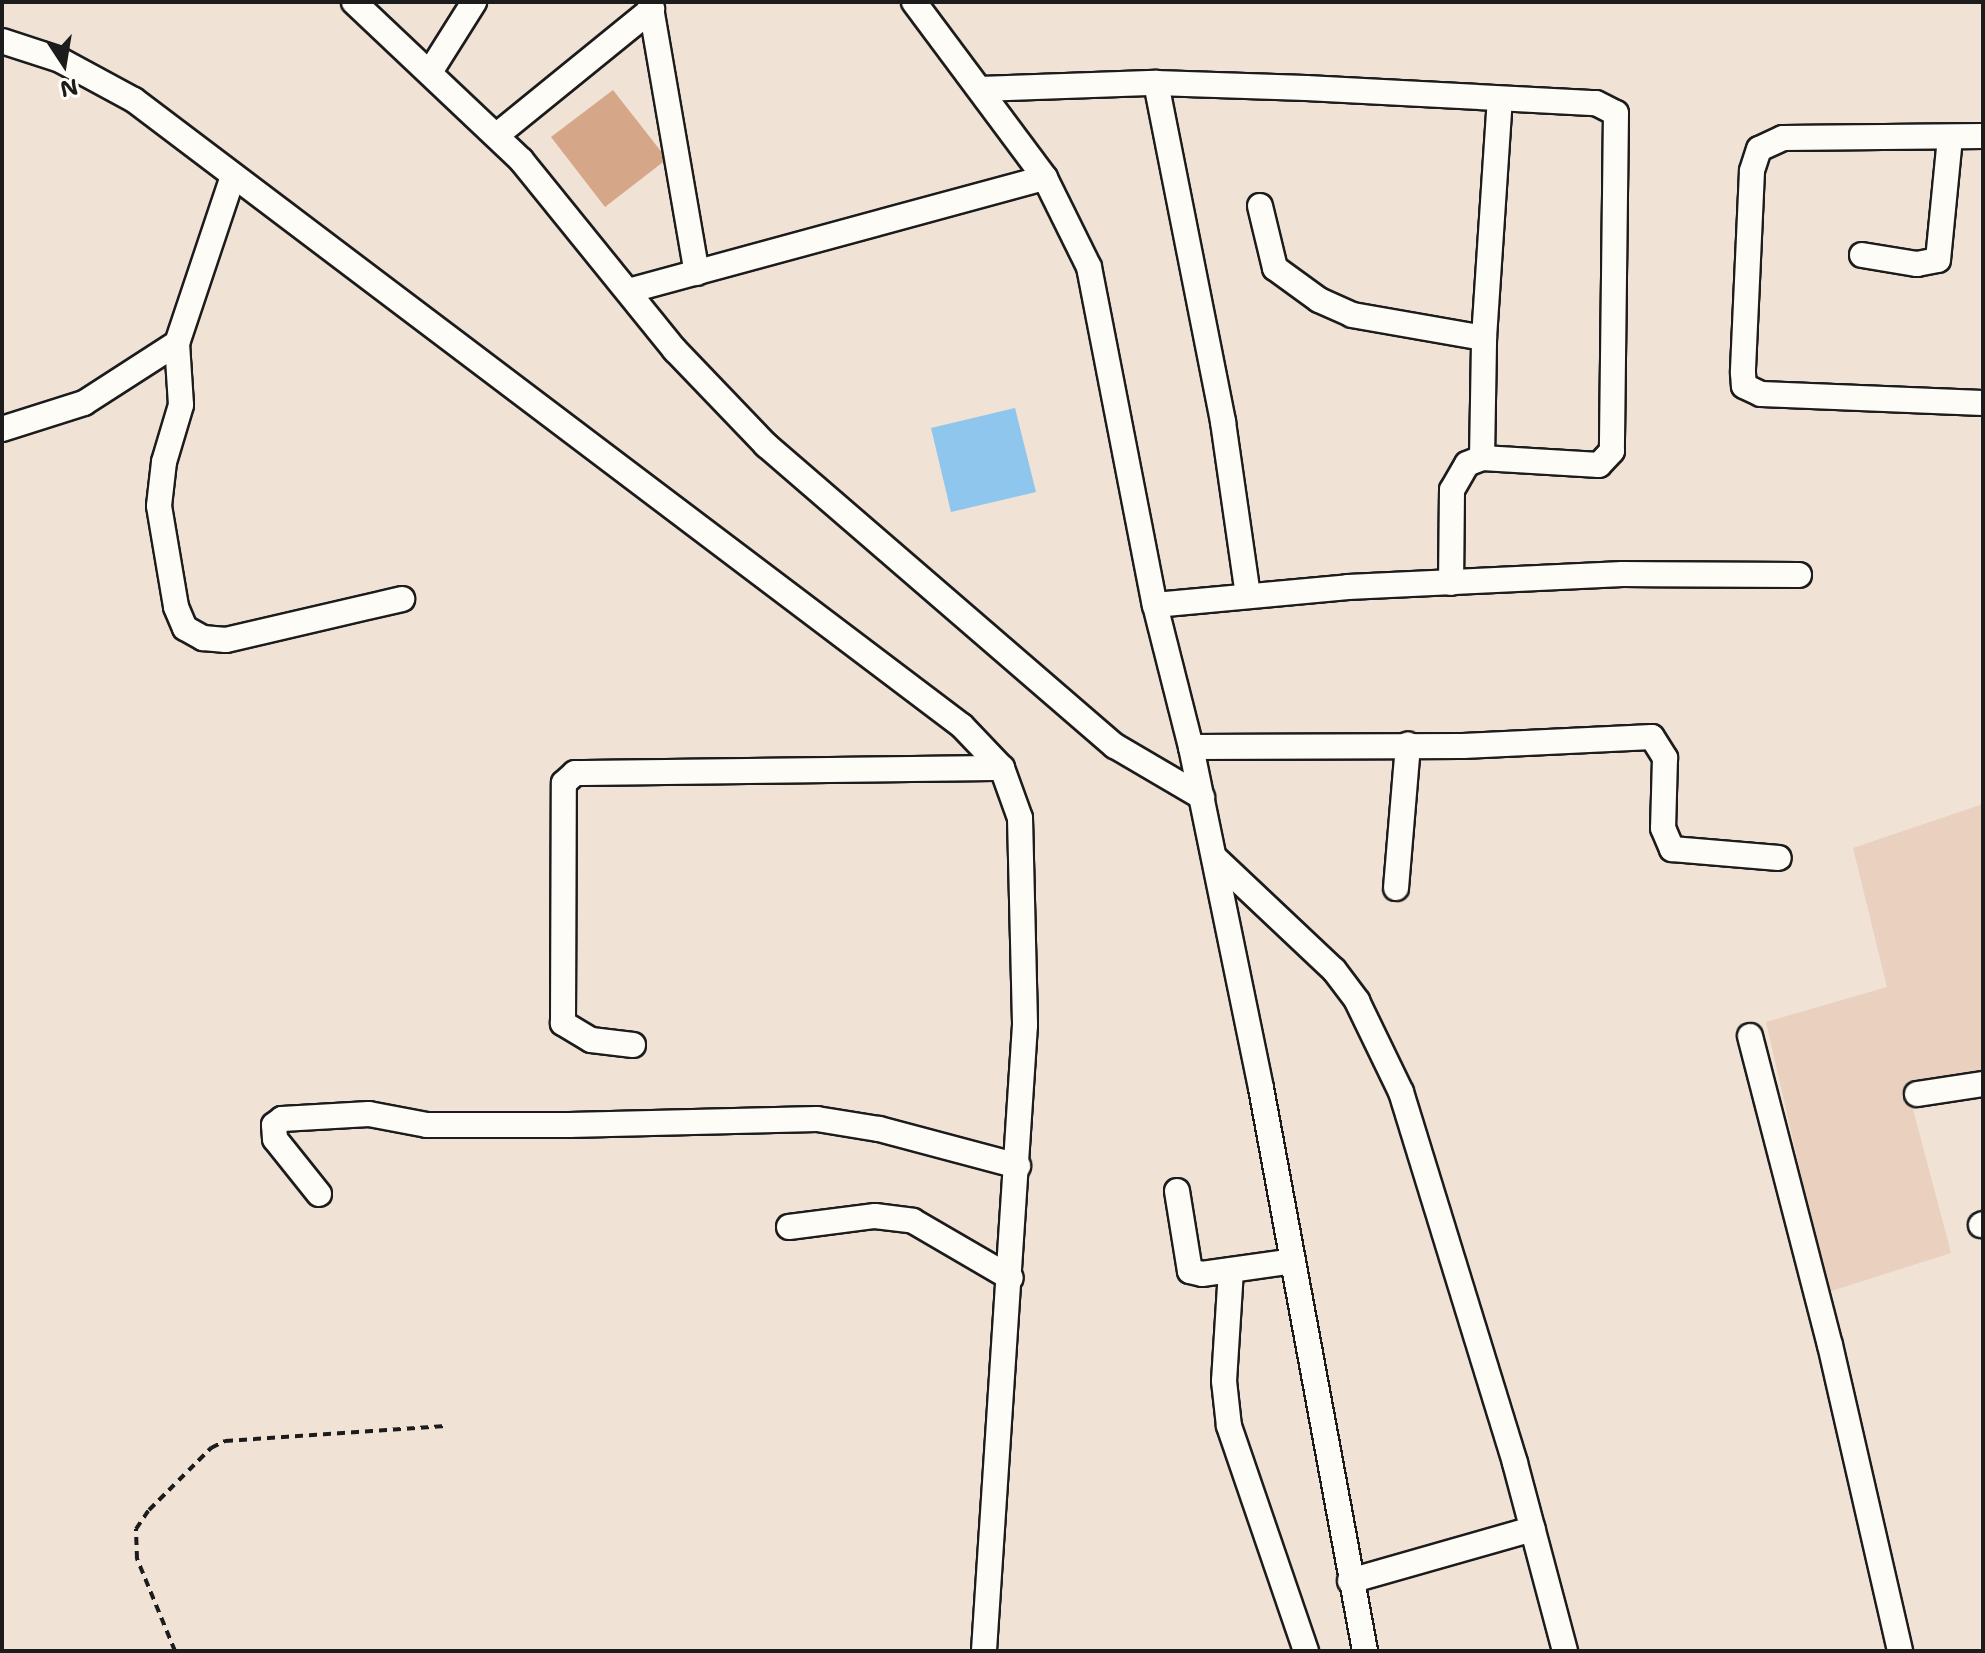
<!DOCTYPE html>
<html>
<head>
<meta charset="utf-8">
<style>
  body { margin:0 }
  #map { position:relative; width:1985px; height:1653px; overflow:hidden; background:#f1e2d6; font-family:"Shantell Sans",sans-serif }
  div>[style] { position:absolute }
  .built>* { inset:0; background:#e9d0bf }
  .water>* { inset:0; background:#8ec6ed }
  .building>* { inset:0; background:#d6a688 }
  .path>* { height:4px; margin-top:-2px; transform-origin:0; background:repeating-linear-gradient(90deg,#1c1c1c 0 8px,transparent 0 14px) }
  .roads { filter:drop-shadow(2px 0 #1c1c1c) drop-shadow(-2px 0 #1c1c1c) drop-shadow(0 2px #1c1c1c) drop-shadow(0 -2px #1c1c1c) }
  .minor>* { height:24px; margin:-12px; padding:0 12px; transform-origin:12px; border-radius:12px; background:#fdfcf7 }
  span { translate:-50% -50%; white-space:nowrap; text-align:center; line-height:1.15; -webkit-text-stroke:7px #fdfcf7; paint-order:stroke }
  .frame { position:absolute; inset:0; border:4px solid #1c1c1c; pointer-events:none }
  .north { position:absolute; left:24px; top:24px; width:80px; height:80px; -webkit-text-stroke:6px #fdfcf7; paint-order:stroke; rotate:168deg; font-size:22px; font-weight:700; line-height:32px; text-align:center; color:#1c1c1c }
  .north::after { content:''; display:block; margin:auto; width:28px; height:36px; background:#1c1c1c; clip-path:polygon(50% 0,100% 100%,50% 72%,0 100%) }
</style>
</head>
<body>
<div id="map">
  <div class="built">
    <div style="clip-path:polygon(1983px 804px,1983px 1074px,1907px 1086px,1951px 1253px,1828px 1292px,1766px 1022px,1887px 987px,1853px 848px)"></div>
  </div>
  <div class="water">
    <div style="clip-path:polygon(1015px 408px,1036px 492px,951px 512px,931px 428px)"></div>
  </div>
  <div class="building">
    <div style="clip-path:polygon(613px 90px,667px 159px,605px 207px,551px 137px)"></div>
  </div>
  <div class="path">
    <div style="left:175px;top:1651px;width:100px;rotate:-112.4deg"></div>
    <div style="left:137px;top:1559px;width:30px;rotate:-92deg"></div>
    <div style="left:136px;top:1529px;width:23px;rotate:-56deg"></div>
    <div style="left:149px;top:1510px;width:88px;rotate:-45deg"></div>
    <div style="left:211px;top:1448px;width:16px;rotate:-27deg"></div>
    <div style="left:225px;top:1441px;width:221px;rotate:-3.9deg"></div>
  </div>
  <div class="roads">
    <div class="minor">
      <div style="left:354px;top:2px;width:230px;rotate:43.4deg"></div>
      <div style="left:521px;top:160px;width:245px;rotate:51deg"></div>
      <div style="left:675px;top:350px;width:132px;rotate:46.2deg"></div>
      <div style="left:766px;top:445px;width:461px;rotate:40.8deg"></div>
      <div style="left:1115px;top:746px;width:101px;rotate:30.4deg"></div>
      <div style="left:650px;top:2px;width:275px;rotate:80.2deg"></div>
      <div style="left:914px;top:2px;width:219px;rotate:53.3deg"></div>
      <div style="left:1045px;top:178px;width:99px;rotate:63.7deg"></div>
      <div style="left:1089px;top:267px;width:344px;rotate:79deg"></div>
      <div style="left:1155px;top:605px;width:146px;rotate:75.8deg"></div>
      <div style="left:1191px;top:747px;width:348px;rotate:78.4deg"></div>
      <div style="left:1261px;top:1088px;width:573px;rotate:79.53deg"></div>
      <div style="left:2px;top:41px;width:61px;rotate:18.1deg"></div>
      <div style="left:60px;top:60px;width:84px;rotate:28.4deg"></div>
      <div style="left:134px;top:100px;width:1038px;rotate:37.09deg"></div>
      <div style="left:962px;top:726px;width:58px;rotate:46.4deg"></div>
      <div style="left:1002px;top:768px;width:53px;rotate:70.2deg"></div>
      <div style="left:1020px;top:818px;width:207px;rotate:88.6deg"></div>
      <div style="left:1025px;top:1025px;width:627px;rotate:93.75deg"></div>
      <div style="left:430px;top:72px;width:83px;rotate:-57.8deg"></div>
      <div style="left:1156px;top:83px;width:346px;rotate:78.8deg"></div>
      <div style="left:1223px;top:422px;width:175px;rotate:81.8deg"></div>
      <div style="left:980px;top:89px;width:176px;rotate:-2deg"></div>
      <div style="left:1156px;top:83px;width:150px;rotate:1.9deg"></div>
      <div style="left:1306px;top:88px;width:290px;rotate:3deg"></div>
      <div style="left:1596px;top:103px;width:22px;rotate:27deg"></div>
      <div style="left:1616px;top:113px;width:338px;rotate:90.7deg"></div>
      <div style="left:1612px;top:451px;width:19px;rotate:133deg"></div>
      <div style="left:1599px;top:465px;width:117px;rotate:-176.6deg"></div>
      <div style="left:1482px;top:458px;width:16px;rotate:158deg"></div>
      <div style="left:1467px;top:464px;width:30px;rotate:120deg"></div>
      <div style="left:1452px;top:490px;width:93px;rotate:90.6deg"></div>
      <div style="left:497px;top:135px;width:200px;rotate:-39.1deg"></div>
      <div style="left:1983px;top:136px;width:200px;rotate:179.4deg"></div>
      <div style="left:1783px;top:138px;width:26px;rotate:155deg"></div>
      <div style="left:1759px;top:149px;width:23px;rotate:108deg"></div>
      <div style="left:1752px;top:171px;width:202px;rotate:92.6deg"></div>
      <div style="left:1743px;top:373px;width:13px;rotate:86deg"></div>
      <div style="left:1744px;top:386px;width:19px;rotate:25deg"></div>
      <div style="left:1761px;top:394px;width:222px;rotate:2.3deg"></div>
      <div style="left:233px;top:176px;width:176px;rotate:108.5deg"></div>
      <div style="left:177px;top:343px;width:62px;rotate:86.3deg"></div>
      <div style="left:181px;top:405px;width:59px;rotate:106.6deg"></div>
      <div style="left:164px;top:462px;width:44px;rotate:96.5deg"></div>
      <div style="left:159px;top:506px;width:102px;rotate:80.4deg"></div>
      <div style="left:176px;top:607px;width:23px;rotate:67deg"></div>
      <div style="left:185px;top:628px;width:21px;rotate:29deg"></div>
      <div style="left:203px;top:638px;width:23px;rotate:5deg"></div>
      <div style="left:226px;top:640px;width:181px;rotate:-13.1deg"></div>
      <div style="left:1260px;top:206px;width:64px;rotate:76.4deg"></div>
      <div style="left:1275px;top:268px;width:54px;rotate:36deg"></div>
      <div style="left:1319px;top:300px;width:36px;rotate:24deg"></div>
      <div style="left:1352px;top:315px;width:134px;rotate:9.9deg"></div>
      <div style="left:1862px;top:255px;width:56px;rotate:9.3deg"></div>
      <div style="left:1917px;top:264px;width:21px;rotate:-11deg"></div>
      <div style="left:1938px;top:260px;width:123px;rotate:-84.4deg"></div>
      <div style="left:628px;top:291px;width:432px;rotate:-15.2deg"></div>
      <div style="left:2px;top:429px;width:86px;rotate:-17.6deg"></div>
      <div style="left:84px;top:403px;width:111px;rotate:-32.8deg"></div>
      <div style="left:1482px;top:458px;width:120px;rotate:-89deg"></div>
      <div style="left:1484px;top:338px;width:239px;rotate:-86.2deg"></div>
      <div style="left:1155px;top:605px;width:194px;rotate:-5.3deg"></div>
      <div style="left:1348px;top:587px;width:275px;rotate:-2.7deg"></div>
      <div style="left:1623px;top:574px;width:176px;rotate:0.3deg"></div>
      <div style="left:1191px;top:747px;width:272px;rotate:-0.2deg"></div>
      <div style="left:1463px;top:746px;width:189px;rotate:-2.7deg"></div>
      <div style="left:1652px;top:737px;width:25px;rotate:58deg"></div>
      <div style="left:1665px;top:758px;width:70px;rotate:91.6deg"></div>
      <div style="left:1663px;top:828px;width:23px;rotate:67deg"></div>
      <div style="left:1672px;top:849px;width:107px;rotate:4.8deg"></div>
      <div style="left:1214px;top:857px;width:165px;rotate:43.3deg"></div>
      <div style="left:1334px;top:970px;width:39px;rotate:53deg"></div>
      <div style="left:1357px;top:1001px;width:101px;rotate:64.2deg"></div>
      <div style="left:1401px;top:1092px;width:388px;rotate:72.9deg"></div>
      <div style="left:1515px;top:1463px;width:195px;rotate:75.1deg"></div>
      <div style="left:1396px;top:888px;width:144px;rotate:-85.2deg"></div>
      <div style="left:1750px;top:1036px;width:319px;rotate:75.5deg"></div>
      <div style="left:1830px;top:1345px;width:314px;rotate:77.1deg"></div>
      <div style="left:633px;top:1045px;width:42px;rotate:-173.2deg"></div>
      <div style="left:591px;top:1040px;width:33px;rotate:-149deg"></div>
      <div style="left:563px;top:1023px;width:240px;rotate:-89.8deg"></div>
      <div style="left:564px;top:783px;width:15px;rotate:-42deg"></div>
      <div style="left:575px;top:773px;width:427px;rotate:-0.7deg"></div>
      <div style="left:1917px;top:1094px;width:67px;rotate:-8.6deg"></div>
      <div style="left:1177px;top:1191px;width:81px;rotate:80.8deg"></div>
      <div style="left:1190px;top:1271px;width:12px;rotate:14deg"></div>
      <div style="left:1202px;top:1274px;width:92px;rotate:-8.1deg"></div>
      <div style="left:319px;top:1194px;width:70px;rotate:-128.7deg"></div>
      <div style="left:275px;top:1139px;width:14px;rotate:-94deg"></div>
      <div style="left:274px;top:1125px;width:10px;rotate:-37deg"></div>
      <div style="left:282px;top:1119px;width:87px;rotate:-3.3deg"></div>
      <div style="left:369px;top:1114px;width:59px;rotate:10.7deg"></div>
      <div style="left:427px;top:1125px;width:142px"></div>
      <div style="left:569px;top:1125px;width:248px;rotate:-1.4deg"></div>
      <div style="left:817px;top:1119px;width:63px;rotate:9.2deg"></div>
      <div style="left:879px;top:1129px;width:144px;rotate:14.9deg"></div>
      <div style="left:1981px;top:1225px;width:2px;rotate:-27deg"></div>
      <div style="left:789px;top:1227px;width:87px;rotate:-7.3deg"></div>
      <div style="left:875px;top:1216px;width:38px;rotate:7deg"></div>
      <div style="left:913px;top:1221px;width:113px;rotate:30.2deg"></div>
      <div style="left:1231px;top:1270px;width:111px;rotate:93.6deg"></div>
      <div style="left:1224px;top:1381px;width:45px;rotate:83.7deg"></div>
      <div style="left:1229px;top:1426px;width:238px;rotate:71.1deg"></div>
      <div style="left:1350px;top:1581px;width:190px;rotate:-15.9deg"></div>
    </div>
  </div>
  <div class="frame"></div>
  <div class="north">N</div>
</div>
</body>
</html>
